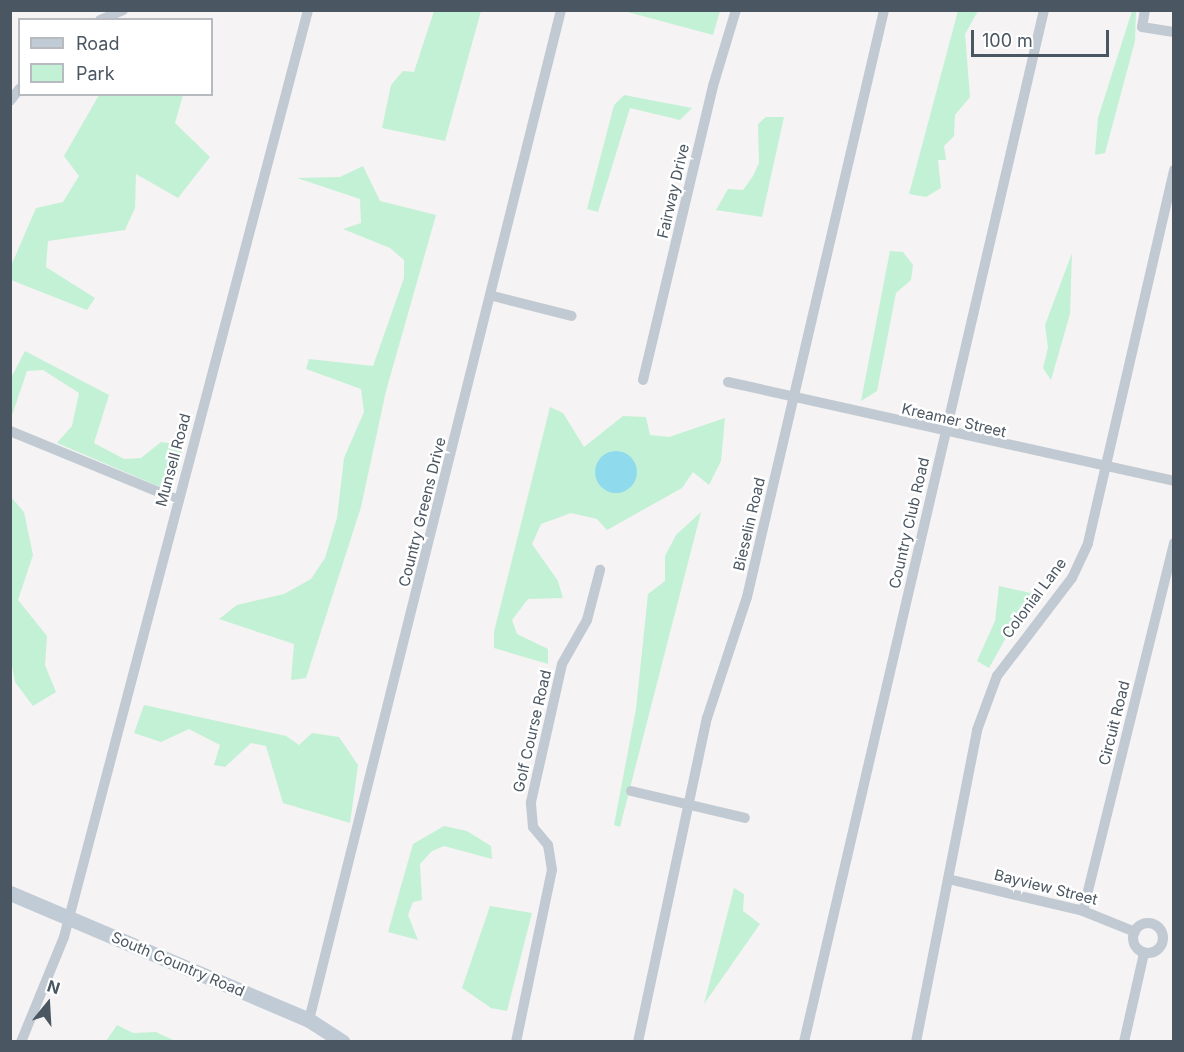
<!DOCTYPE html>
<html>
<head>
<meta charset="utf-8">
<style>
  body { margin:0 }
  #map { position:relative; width:1184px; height:1052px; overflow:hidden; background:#f5f3f3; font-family:Inter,sans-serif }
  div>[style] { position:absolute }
  .green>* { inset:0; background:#c3f1d5 }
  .water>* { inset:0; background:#90daee }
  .round { border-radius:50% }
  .minor>* { height:10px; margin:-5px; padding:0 5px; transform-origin:5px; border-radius:5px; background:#c1cad2 }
  .minor>.ring { margin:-5px; padding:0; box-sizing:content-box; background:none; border:10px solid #c1cad2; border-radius:50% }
  .secondary>* { height:15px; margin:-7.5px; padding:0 7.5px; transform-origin:7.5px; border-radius:7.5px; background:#c1cbd6 }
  span { translate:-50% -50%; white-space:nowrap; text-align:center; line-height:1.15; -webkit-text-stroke:5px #fff; paint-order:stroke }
  .street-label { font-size:15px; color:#4a5661 }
  .frame { position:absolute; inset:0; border:12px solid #4a5661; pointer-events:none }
  .legend { position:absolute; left:18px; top:18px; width:195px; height:78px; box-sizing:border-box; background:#fff; border:2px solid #b7bbc0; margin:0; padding:8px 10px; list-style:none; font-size:18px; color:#4a5661 }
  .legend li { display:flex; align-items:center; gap:12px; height:30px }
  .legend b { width:30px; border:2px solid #b7bbc0 }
  .north { position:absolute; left:18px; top:974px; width:60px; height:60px; -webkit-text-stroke:4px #fff; paint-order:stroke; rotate:18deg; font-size:16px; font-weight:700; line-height:24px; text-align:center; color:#4a5661 }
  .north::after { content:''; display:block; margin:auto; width:21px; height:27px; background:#4a5661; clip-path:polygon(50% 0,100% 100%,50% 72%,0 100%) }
  .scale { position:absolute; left:971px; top:30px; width:138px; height:27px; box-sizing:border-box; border:3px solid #4a5661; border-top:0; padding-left:8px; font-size:18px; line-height:21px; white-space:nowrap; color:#4a5661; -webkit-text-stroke:4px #fff; paint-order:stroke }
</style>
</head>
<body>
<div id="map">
  <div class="green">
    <div style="clip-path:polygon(434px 11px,481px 11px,445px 141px,382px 128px,391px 85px,403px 71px,414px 72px)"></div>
    <div style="clip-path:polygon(624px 11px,720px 11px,713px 35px)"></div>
    <div style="clip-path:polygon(958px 11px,978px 11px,965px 34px,970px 97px,955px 115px,954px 136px,944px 146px,946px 160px,938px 160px,941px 188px,926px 197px,909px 194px)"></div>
    <div style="clip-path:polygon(1132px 11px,1136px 11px,1135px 41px,1105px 153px,1095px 155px,1098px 118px)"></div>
    <div style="clip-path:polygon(99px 95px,183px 95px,175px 123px,210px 157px,178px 198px,136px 174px,135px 208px,125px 230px,48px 241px,46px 267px,95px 298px,87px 310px,11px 280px,11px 266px,36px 208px,63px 202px,79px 176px,64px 156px)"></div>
    <div style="clip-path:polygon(624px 95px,692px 108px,680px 120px,630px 108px,598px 212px,587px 209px,614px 105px)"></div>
    <div style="clip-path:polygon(766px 117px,784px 117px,762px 217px,716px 210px,728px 189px,743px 190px,753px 176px,759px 163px,758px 124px)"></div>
    <div style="clip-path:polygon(363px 166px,380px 201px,436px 215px,386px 391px,361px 507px,306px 678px,291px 680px,294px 644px,219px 619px,237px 605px,284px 594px,311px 579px,325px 558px,337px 518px,344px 458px,364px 412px,361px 389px,306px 369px,309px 359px,373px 366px,404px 278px,404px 260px,390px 248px,343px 229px,361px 223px,360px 199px,297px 178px,340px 177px)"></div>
    <div style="clip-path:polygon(890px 251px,903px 252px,913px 265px,911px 280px,896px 293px,877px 391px,861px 401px)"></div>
    <div style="clip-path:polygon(1072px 253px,1070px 314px,1051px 380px,1043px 368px,1048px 348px,1045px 325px)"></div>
    <div style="clip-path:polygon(25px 351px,109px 395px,94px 443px,124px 459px,141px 458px,161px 442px,184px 445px,172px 492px,57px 443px,72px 426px,79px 393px,43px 370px,27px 371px,11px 418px,11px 378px)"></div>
    <div style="clip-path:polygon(550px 407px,563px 413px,584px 447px,623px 416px,646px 417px,650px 435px,669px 437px,725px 418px,721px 461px,709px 485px,693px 472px,682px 488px,607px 530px,597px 519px,571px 513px,541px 524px,532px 544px,558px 581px,563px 598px,528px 599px,512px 620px,517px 634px,548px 649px,548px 664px,494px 648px,494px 632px)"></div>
    <div style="clip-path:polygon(11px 497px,24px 512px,33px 555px,18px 600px,47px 636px,45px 665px,56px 692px,33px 706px,15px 682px,11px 661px)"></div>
    <div style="clip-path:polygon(701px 512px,620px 827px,614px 825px,636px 709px,648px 594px,665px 581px,665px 556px,676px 535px)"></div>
    <div style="clip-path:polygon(999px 586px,1040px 595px,1008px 634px,989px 668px,977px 661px,995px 621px)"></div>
    <div style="clip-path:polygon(144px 705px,286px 736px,299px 745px,312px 733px,339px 737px,358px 765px,350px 823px,283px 803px,266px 746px,251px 743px,225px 767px,214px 765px,220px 745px,189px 729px,161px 742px,134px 733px)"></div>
    <div style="clip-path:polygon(444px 826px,467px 831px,491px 846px,492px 859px,444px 846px,432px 851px,420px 864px,422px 900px,413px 902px,408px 915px,418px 940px,388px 932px,413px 844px)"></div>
    <div style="clip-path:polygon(734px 888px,744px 894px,743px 911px,760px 924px,704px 1004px)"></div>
    <div style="clip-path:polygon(490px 906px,532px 913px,507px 1011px,491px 1008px,462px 988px)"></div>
    <div style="clip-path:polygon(117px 1025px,133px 1033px,156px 1032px,175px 1041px,106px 1041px)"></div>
  </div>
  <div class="water">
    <div class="round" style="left:595px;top:451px;width:42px;height:42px"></div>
  </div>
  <div class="minor">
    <div style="left:1145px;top:10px;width:17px;rotate:100deg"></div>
    <div style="left:1142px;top:27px;width:32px;rotate:9deg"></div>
    <div style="left:100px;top:20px;width:25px;rotate:-23deg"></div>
    <div style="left:10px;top:101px;width:16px;rotate:-52deg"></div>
    <div style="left:493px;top:296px;width:81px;rotate:14.2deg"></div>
    <div style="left:643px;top:380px;width:302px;rotate:-76.6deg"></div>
    <div style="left:713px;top:86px;width:79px;rotate:-73.2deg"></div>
    <div style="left:728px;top:382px;width:457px;rotate:12.5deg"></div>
    <div style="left:10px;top:431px;width:182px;rotate:22.3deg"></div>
    <div style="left:631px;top:791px;width:117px;rotate:13.3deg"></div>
    <div style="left:948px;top:879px;width:139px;rotate:13.3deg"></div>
    <div style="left:1083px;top:911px;width:56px;rotate:22deg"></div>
    <div style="left:1083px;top:911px;width:379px;rotate:-76.1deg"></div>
    <div class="ring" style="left:1133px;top:923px;width:20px;height:20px"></div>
    <div style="left:309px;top:1020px;width:1041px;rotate:-75.99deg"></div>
    <div style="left:21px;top:1042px;width:113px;rotate:-67.7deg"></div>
    <div style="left:64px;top:937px;width:959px;rotate:-75.25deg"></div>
    <div style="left:516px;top:1042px;width:176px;rotate:-78.2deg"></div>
    <div style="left:552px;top:870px;width:25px;rotate:-99deg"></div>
    <div style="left:548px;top:845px;width:23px;rotate:-130deg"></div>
    <div style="left:533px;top:827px;width:25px;rotate:-95deg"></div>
    <div style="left:531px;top:802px;width:141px;rotate:-77.3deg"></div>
    <div style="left:562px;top:664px;width:51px;rotate:-60.4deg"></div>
    <div style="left:587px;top:620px;width:52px;rotate:-75.4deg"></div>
    <div style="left:638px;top:1042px;width:331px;rotate:-78deg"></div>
    <div style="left:707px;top:718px;width:127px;rotate:-71.7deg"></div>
    <div style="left:747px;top:597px;width:603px;rotate:-76.86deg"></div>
    <div style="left:804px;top:1042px;width:1060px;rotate:-76.91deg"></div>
    <div style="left:916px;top:1042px;width:318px;rotate:-78.9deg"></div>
    <div style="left:977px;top:730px;width:58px;rotate:-69.7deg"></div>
    <div style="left:997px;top:676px;width:123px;rotate:-52.6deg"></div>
    <div style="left:1072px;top:578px;width:38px;rotate:-65deg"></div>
    <div style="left:1088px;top:543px;width:383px;rotate:-77deg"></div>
    <div style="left:1124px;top:1042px;width:91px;rotate:-77.3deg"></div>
  </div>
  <div class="secondary">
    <div style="left:10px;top:893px;width:325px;rotate:23deg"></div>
    <div style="left:309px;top:1020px;width:40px;rotate:32.9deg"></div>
  </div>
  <div class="street-label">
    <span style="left:673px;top:191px;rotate:-77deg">Fairway Drive</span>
    <span style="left:954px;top:420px;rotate:13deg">Kreamer Street</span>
    <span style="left:173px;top:460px;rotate:-75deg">Munsell Road</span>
    <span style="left:422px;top:512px;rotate:-76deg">Country Greens Drive</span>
    <span style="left:909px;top:523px;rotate:-77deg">Country Club Road</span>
    <span style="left:749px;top:524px;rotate:-77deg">Bieselin Road</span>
    <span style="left:1034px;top:598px;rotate:-53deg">Colonial Lane</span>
    <span style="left:1114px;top:723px;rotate:-76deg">Circuit Road</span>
    <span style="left:532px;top:731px;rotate:-77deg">Golf Course Road</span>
    <span style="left:1046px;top:887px;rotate:14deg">Bayview Street</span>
    <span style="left:178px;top:964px;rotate:23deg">South Country Road</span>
  </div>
  <div class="frame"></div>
  <ul class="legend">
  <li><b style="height:8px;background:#c1cbd6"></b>Road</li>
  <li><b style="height:16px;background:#c3f1d5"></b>Park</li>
  </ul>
  <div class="north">N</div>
  <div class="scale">100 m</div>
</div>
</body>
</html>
